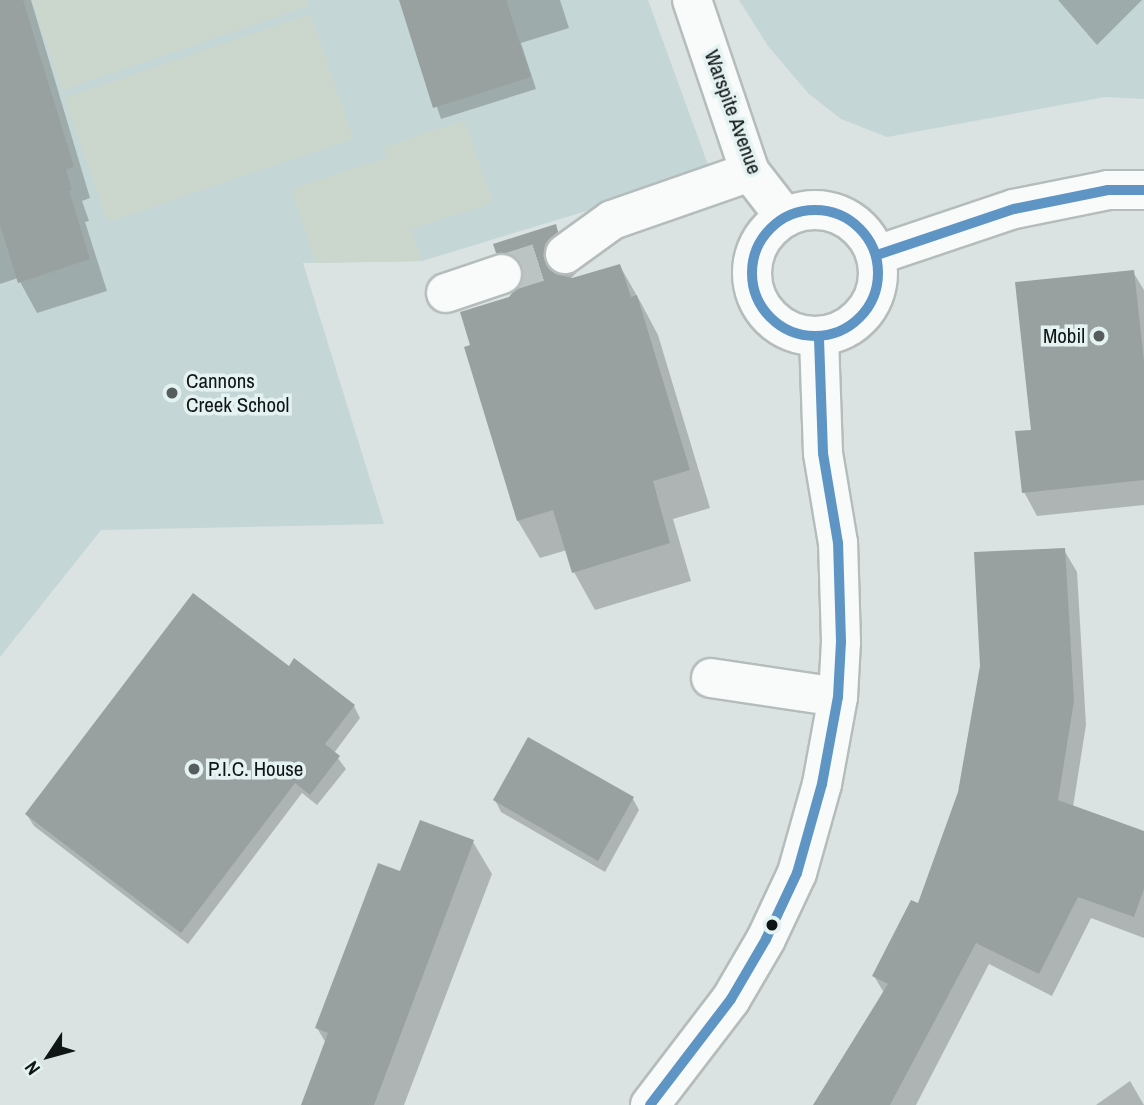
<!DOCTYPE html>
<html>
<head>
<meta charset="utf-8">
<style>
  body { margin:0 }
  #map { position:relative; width:1144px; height:1105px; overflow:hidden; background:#dae2e2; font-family:"Archivo Narrow",sans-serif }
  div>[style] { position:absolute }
  .built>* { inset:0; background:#c5d6d6 }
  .green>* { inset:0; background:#cbd6cd }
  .shadow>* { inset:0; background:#0003 }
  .building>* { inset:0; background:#98a19f }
  .minor-tunnel>* { height:38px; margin-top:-19px; transform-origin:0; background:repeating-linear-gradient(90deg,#bcc3c3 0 38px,transparent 0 57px) }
  .roads { filter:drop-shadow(2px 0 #b5bcbc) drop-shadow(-2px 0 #b5bcbc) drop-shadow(0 2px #b5bcbc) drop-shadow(0 -2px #b5bcbc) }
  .minor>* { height:38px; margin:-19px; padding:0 19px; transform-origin:19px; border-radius:19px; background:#f9fbfb }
  .major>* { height:38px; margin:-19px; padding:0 19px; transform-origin:19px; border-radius:19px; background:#f9fbfb }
  .major>.ring { margin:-19px; padding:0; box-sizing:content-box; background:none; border:38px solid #f9fbfb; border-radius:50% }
  .bus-1>* { height:10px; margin:-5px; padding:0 5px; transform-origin:5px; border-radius:5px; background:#5e95c5 }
  .bus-1>.ring { margin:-5px; padding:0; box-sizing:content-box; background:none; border:10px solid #5e95c5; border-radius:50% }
  .dots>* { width:19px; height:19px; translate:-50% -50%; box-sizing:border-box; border:4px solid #e4f3f2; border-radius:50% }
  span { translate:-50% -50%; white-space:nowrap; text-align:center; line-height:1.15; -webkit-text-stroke:7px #e4f3f2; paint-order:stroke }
  .street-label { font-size:21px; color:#101515 }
  .poi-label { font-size:21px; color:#101515 }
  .right { translate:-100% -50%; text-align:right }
  .left { translate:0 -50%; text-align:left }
  .north { position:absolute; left:14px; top:1021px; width:70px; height:70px; -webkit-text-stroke:5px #e4f3f2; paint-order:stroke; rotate:234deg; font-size:19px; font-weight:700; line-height:28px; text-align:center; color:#101515 }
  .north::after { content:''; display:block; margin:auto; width:24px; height:32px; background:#101515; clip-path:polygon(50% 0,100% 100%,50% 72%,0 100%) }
</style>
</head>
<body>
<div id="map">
  <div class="built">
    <div style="clip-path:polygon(0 0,648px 0,711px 173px,422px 261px,303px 263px,384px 524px,101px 530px,0 657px)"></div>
    <div style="clip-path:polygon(739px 0,1144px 0,1144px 99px,1105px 97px,887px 137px,841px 119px,808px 93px,768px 46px)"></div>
  </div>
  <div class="green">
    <div style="clip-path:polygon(32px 0,306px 0,308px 6px,62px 90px)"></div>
    <div style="clip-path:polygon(311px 14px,353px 139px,108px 222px,64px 98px)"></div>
    <div style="clip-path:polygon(464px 120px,493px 203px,411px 229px,422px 261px,316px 263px,291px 189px,386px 158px,384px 147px)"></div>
  </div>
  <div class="shadow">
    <div style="clip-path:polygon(0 0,31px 0,90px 198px,82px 201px,89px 221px,85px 222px,107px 291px,37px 313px,18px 278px,0 284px)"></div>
    <div style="clip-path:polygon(401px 0,560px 0,569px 28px,521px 43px,536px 89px,441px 119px)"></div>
    <div style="clip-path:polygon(1058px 0,1142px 0,1097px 45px)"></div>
    <div style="clip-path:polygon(555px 226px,579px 270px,567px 282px,620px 266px,641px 303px,658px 335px,710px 508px,673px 519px,691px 581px,595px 610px,574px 572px,567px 550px,540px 558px,518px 521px,466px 349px,472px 346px,518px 288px,497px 252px)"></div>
    <div style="clip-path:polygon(1133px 272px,1144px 290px,1144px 505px,1037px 516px,1024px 492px,1033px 431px)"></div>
    <div style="clip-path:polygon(1064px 550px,1077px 572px,1086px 725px,1073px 807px,1144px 833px,1144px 938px,1091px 918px,1052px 996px,989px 964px,916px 1105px,815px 1105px,884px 993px,874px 976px,919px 906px)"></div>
    <div style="clip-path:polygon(289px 668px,354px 706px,360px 718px,334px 753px,346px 769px,317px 805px,302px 793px,188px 944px,34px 826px,27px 815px)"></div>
    <div style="clip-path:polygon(633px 799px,639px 810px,605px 872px,501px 812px,495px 800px)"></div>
    <div style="clip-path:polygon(473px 842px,492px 874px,404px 1105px,310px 1105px,326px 1043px,317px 1028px,401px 873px)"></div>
    <div style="clip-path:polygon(1130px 1081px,1144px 1105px,1096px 1105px)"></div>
  </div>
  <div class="building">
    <div style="clip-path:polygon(0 0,23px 0,74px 167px,66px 169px,72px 190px,69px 191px,90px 259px,18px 283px,0 225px)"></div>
    <div style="clip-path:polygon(399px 0,506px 0,531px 77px,433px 108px)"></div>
    <div style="clip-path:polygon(556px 224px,558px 232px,545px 244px,543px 256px,555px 274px,572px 278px,620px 264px,631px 297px,637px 295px,690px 470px,653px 481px,670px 543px,572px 573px,553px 510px,517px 521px,464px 347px,470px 345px,460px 312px,509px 297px,523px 279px,517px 258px,496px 253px,493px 244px)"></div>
    <div style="clip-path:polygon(1134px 270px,1144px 361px,1144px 480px,1022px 493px,1015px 431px,1031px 430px,1015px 282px)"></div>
    <div style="clip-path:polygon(1065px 548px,1074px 701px,1058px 800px,1144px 831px,1144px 889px,1134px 917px,1078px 897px,1039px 974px,976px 943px,890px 1105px,813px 1105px,888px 984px,872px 976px,911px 900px,918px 903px,958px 792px,980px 666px,974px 552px)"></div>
    <div style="clip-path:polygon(193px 593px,289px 666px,294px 658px,355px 705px,325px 744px,340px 756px,310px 795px,295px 783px,181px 933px,25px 814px)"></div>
    <div style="clip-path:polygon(528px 737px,634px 797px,598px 861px,493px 800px)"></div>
    <div style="clip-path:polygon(420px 820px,474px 840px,374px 1105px,301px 1105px,328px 1033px,315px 1028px,378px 863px,400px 871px)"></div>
  </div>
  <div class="minor-tunnel">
    <div style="left:502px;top:274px;width:66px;rotate:-17.6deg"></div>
  </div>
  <div class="roads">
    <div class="minor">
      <div style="left:565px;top:254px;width:58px;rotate:-35.9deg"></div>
      <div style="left:612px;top:220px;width:146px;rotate:-19.2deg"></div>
      <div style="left:446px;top:293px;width:59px;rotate:-18.7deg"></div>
      <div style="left:711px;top:678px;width:128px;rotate:8.5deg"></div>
    </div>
    <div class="major">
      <div style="left:692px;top:0;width:182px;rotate:71.4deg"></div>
      <div style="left:750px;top:172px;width:57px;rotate:52.1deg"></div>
      <div class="ring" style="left:752px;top:210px;width:88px;height:88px"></div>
      <div style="left:877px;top:255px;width:145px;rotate:-18.6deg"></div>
      <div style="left:1014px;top:209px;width:96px;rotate:-11.4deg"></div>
      <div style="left:1108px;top:190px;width:36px"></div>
      <div style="left:650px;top:1105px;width:133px;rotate:-52.6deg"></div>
      <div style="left:731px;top:999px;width:69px;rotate:-59.7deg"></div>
      <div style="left:766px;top:939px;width:73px;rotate:-64.8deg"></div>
      <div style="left:797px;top:873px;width:92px;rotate:-74.3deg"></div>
      <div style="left:822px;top:784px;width:88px;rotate:-79.6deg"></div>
      <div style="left:838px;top:697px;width:55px;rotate:-86.9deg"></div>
      <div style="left:841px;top:642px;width:99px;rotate:-91.7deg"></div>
      <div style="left:838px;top:543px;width:91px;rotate:-99.5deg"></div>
      <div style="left:823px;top:453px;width:116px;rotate:-92deg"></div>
    </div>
  </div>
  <div class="bus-1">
    <div class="ring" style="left:752px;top:210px;width:116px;height:116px"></div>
    <div style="left:877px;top:255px;width:145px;rotate:-18.6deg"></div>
    <div style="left:1014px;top:209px;width:96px;rotate:-11.4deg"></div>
    <div style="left:1108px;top:190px;width:36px"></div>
    <div style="left:650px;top:1105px;width:133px;rotate:-52.6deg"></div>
    <div style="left:731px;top:999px;width:69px;rotate:-59.7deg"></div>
    <div style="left:766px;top:939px;width:73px;rotate:-64.8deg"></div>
    <div style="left:797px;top:873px;width:92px;rotate:-74.3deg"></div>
    <div style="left:822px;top:784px;width:88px;rotate:-79.6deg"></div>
    <div style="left:838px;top:697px;width:55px;rotate:-86.9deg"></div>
    <div style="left:841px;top:642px;width:99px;rotate:-91.7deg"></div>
    <div style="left:838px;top:543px;width:91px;rotate:-99.5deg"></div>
    <div style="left:823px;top:453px;width:116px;rotate:-92deg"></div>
  </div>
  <div class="dots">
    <div style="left:1099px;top:336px;background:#575d5d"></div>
    <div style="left:172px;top:393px;background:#575d5d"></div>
    <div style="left:194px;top:769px;background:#575d5d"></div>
    <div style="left:772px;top:925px;background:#101515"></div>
  </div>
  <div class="street-label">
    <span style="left:733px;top:112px;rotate:70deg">Warspite Avenue</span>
  </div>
  <div class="poi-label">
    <span class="right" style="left:1085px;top:336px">Mobil</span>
    <span class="left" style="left:186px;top:393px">Cannons<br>Creek School</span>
    <span class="left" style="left:208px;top:769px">P.I.C. House</span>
  </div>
  <div class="north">N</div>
</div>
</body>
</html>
